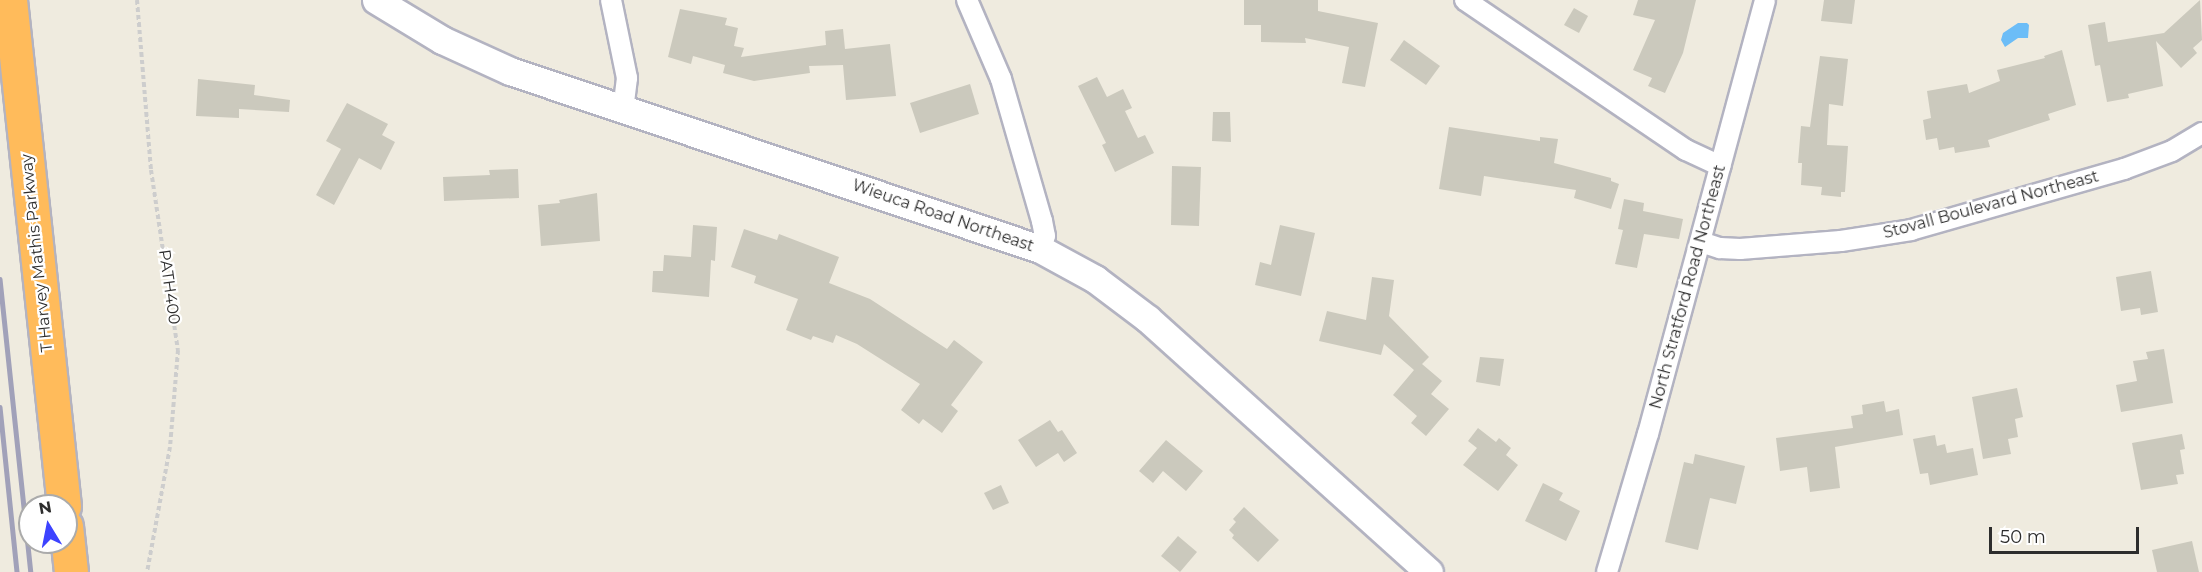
<!DOCTYPE html>
<html>
<head>
<meta charset="utf-8">
<style>
  body { margin:0 }
  #map { position:relative; width:2202px; height:572px; overflow:hidden; background:#efebdf; font-family:Montserrat,sans-serif }
  div>[style] { position:absolute }
  .water>* { inset:0; background:#6cbdf7 }
  .building>* { inset:0; background:#cbc9bd }
  .path>* { height:4px; margin-top:-2px; transform-origin:0; background:repeating-linear-gradient(90deg,#cdcdcd 0 4.5px,transparent 0 7.5px) }
  .roads { filter:drop-shadow(2px 0 #b3b3c1) drop-shadow(-2px 0 #b3b3c1) drop-shadow(0 2px #b3b3c1) drop-shadow(0 -2px #b3b3c1) }
  .street>* { height:20px; margin:-10px; padding:0 10px; transform-origin:10px; border-radius:10px; background:#fff }
  .secondary>* { height:27px; margin:-13.5px; padding:0 13.5px; transform-origin:13.5px; border-radius:13.5px; background:#fff }
  .highway>* { height:33px; margin:-16.5px; padding:0 16.5px; transform-origin:16.5px; border-radius:16.5px; background:#ffbb5b }
  .rail>* { height:4.5px; margin:-2.25px; padding:0 2.25px; transform-origin:2.25px; border-radius:2.25px; background:#a1a1b9 }
  span { translate:-50% -50%; white-space:nowrap; text-align:center; line-height:1.15; -webkit-text-stroke:4.5px #fff; paint-order:stroke }
  .street-label { font-size:16px; color:#2d2d2d }
  .north { position:absolute; left:18px; top:494px; width:60px; height:60px; box-sizing:border-box; background:#fff; border:2px solid #ababab; border-radius:50%; rotate:350deg; font-size:16px; font-weight:700; line-height:24px; text-align:center; color:#2d2d2d }
  .north::after { content:''; display:block; margin:auto; width:21px; height:27px; background:#3d43ff; clip-path:polygon(50% 0,100% 100%,50% 72%,0 100%) }
  .scale { position:absolute; left:1989px; top:527px; width:150px; height:27px; box-sizing:border-box; border:3px solid #2d2d2d; border-top:0; padding-left:8px; font-size:18px; line-height:21px; white-space:nowrap; color:#2d2d2d; -webkit-text-stroke:4px #fff; paint-order:stroke }
</style>
</head>
<body>
<div id="map">
  <div class="water">
    <div style="clip-path:polygon(2018px 23px,2027px 23px,2029px 25px,2028px 38px,2018px 38px,2005px 47px,2001px 40px,2003px 33px)"></div>
  </div>
  <div class="building">
    <div style="clip-path:polygon(1244px 0,1318px 0,1318px 11px,1378px 23px,1365px 87px,1342px 83px,1349px 47px,1305px 38px,1306px 43px,1261px 42px,1261px 25px,1244px 25px)"></div>
    <div style="clip-path:polygon(1638px 0,1696px 0,1683px 53px,1665px 93px,1648px 86px,1652px 78px,1633px 70px,1655px 20px,1633px 15px)"></div>
    <div style="clip-path:polygon(1824px 0,1855px 0,1852px 24px,1821px 21px)"></div>
    <div style="clip-path:polygon(2200px 0,2202px 40px,2193px 48px,2197px 53px,2181px 68px,2156px 41px,2163px 86px,2128px 94px,2129px 98px,2107px 102px,2100px 65px,2095px 66px,2088px 25px,2105px 22px,2108px 42px,2164px 33px)"></div>
    <div style="clip-path:polygon(1574px 8px,1588px 16px,1579px 33px,1564px 25px)"></div>
    <div style="clip-path:polygon(680px 9px,727px 18px,725px 25px,738px 28px,734px 46px,744px 48px,741px 57px,826px 45px,825px 31px,843px 29px,845px 49px,890px 44px,896px 96px,846px 100px,843px 65px,809px 66px,810px 73px,754px 81px,723px 73px,725px 65px,693px 56px,691px 64px,668px 57px)"></div>
    <div style="clip-path:polygon(1404px 40px,1440px 66px,1426px 85px,1390px 60px)"></div>
    <div style="clip-path:polygon(2062px 50px,2076px 105px,2048px 114px,2050px 120px,1988px 140px,1990px 147px,1955px 153px,1954px 147px,1939px 150px,1937px 138px,1926px 140px,1923px 120px,1931px 118px,1927px 91px,1967px 84px,1969px 93px,2000px 81px,1997px 70px,2045px 58px,2044px 56px)"></div>
    <div style="clip-path:polygon(1820px 56px,1848px 59px,1843px 106px,1829px 104px,1827px 145px,1848px 146px,1845px 192px,1841px 192px,1841px 197px,1821px 195px,1822px 187px,1801px 185px,1802px 163px,1798px 163px,1801px 126px,1810px 127px)"></div>
    <div style="clip-path:polygon(1097px 77px,1107px 97px,1123px 89px,1132px 108px,1125px 111px,1138px 138px,1145px 135px,1154px 153px,1115px 172px,1102px 145px,1106px 143px,1078px 86px)"></div>
    <div style="clip-path:polygon(198px 79px,255px 85px,254px 95px,290px 100px,289px 112px,239px 109px,239px 118px,196px 116px)"></div>
    <div style="clip-path:polygon(970px 84px,979px 114px,920px 133px,910px 103px)"></div>
    <div style="clip-path:polygon(347px 103px,388px 124px,382px 135px,395px 142px,381px 170px,359px 158px,334px 205px,316px 195px,341px 149px,326px 141px)"></div>
    <div style="clip-path:polygon(1213px 112px,1230px 112px,1231px 142px,1212px 141px)"></div>
    <div style="clip-path:polygon(1449px 127px,1540px 141px,1540px 137px,1558px 139px,1554px 163px,1611px 178px,1611px 181px,1619px 184px,1611px 209px,1574px 198px,1576px 190px,1484px 176px,1481px 196px,1439px 189px)"></div>
    <div style="clip-path:polygon(1172px 166px,1201px 167px,1199px 226px,1171px 225px)"></div>
    <div style="clip-path:polygon(518px 169px,519px 198px,444px 201px,443px 177px,490px 175px,489px 170px)"></div>
    <div style="clip-path:polygon(597px 193px,600px 241px,541px 246px,538px 205px,560px 203px,559px 200px)"></div>
    <div style="clip-path:polygon(1624px 199px,1644px 203px,1643px 211px,1683px 219px,1679px 239px,1644px 234px,1637px 268px,1615px 264px,1623px 230px,1618px 229px)"></div>
    <div style="clip-path:polygon(693px 225px,717px 227px,715px 261px,711px 260px,709px 297px,652px 292px,653px 271px,663px 271px,664px 255px,691px 257px)"></div>
    <div style="clip-path:polygon(1280px 225px,1315px 233px,1301px 296px,1255px 285px,1260px 262px,1271px 265px)"></div>
    <div style="clip-path:polygon(744px 229px,777px 240px,779px 234px,839px 257px,829px 283px,870px 299px,947px 349px,954px 340px,983px 362px,951px 405px,958px 411px,942px 433px,923px 419px,919px 424px,901px 410px,920px 384px,857px 344px,836px 335px,833px 343px,813px 336px,811px 340px,786px 330px,798px 299px,754px 283px,756px 276px,731px 267px)"></div>
    <div style="clip-path:polygon(2151px 271px,2158px 312px,2141px 315px,2140px 308px,2121px 311px,2116px 277px)"></div>
    <div style="clip-path:polygon(1372px 277px,1394px 280px,1389px 316px,1429px 357px,1422px 364px,1442px 381px,1431px 394px,1449px 409px,1426px 436px,1411px 423px,1417px 416px,1393px 395px,1414px 370px,1384px 344px,1381px 355px,1319px 341px,1327px 311px,1366px 320px)"></div>
    <div style="clip-path:polygon(2164px 349px,2173px 403px,2121px 412px,2116px 385px,2137px 381px,2133px 361px,2148px 359px,2146px 352px)"></div>
    <div style="clip-path:polygon(1480px 357px,1504px 359px,1500px 386px,1476px 382px)"></div>
    <div style="clip-path:polygon(2017px 388px,2023px 417px,2015px 419px,2018px 437px,2008px 439px,2011px 454px,1983px 459px,1972px 397px)"></div>
    <div style="clip-path:polygon(1884px 401px,1886px 412px,1899px 409px,1903px 435px,1835px 447px,1840px 488px,1810px 492px,1807px 467px,1780px 471px,1776px 438px,1853px 428px,1851px 416px,1863px 414px,1862px 405px)"></div>
    <div style="clip-path:polygon(1050px 420px,1058px 432px,1062px 430px,1077px 453px,1064px 462px,1058px 453px,1036px 467px,1018px 440px)"></div>
    <div style="clip-path:polygon(1478px 428px,1496px 442px,1499px 438px,1511px 448px,1506px 455px,1518px 465px,1498px 491px,1463px 465px,1477px 448px,1468px 441px)"></div>
    <div style="clip-path:polygon(2182px 434px,2185px 449px,2180px 450px,2184px 474px,2176px 475px,2178px 484px,2141px 490px,2132px 443px)"></div>
    <div style="clip-path:polygon(1935px 435px,1937px 446px,1945px 444px,1947px 453px,1973px 448px,1978px 475px,1930px 485px,1928px 473px,1920px 474px,1913px 439px)"></div>
    <div style="clip-path:polygon(1166px 440px,1203px 471px,1186px 491px,1163px 471px,1153px 483px,1139px 471px)"></div>
    <div style="clip-path:polygon(1695px 454px,1745px 466px,1736px 504px,1710px 498px,1698px 550px,1665px 542px,1684px 462px,1693px 464px)"></div>
    <div style="clip-path:polygon(1543px 483px,1563px 493px,1559px 500px,1580px 511px,1566px 541px,1525px 521px)"></div>
    <div style="clip-path:polygon(1001px 485px,1009px 503px,993px 510px,984px 493px)"></div>
    <div style="clip-path:polygon(1244px 507px,1279px 540px,1258px 562px,1232px 538px,1234px 535px,1229px 530px,1236px 522px,1233px 519px)"></div>
    <div style="clip-path:polygon(1178px 536px,1197px 552px,1180px 572px,1161px 556px)"></div>
    <div style="clip-path:polygon(2192px 541px,2199px 572px,2157px 572px,2152px 550px)"></div>
  </div>
  <div class="path">
    <div style="left:137px;top:0;width:171px;rotate:85.3deg"></div>
    <div style="left:151px;top:170px;width:182px;rotate:81.5deg"></div>
    <div style="left:178px;top:350px;width:97px;rotate:94.7deg"></div>
    <div style="left:170px;top:447px;width:127px;rotate:100.4deg"></div>
  </div>
  <div class="roads">
    <div class="street">
      <div style="left:611px;top:0;width:80px;rotate:78.4deg"></div>
      <div style="left:627px;top:78px;width:31px;rotate:97deg"></div>
      <div style="left:967px;top:0;width:86px;rotate:66.7deg"></div>
      <div style="left:1001px;top:79px;width:148px;rotate:73.9deg"></div>
      <div style="left:1042px;top:221px;width:15px;rotate:79deg"></div>
      <div style="left:1045px;top:236px;width:14px;rotate:111deg"></div>
      <div style="left:1465px;top:0;width:267px;rotate:34.2deg"></div>
      <div style="left:1686px;top:150px;width:38px;rotate:25deg"></div>
      <div style="left:1701px;top:242px;width:20px;rotate:18deg"></div>
      <div style="left:1720px;top:248px;width:20px;rotate:3deg"></div>
      <div style="left:1740px;top:249px;width:101px;rotate:-4.5deg"></div>
      <div style="left:1841px;top:241px;width:71px;rotate:-8.9deg"></div>
      <div style="left:1911px;top:230px;width:222px;rotate:-16deg"></div>
      <div style="left:2124px;top:169px;width:51px;rotate:-20.6deg"></div>
      <div style="left:2172px;top:151px;width:35px;rotate:-31deg"></div>
      <div style="left:1607px;top:572px;width:144px;rotate:-73.5deg"></div>
      <div style="left:1648px;top:434px;width:449px;rotate:-74.9deg"></div>
    </div>
    <div class="secondary">
      <div style="left:376px;top:0;width:77px;rotate:31.2deg"></div>
      <div style="left:442px;top:40px;width:75px;rotate:24.5deg"></div>
      <div style="left:510px;top:71px;width:559px;rotate:18.56deg"></div>
      <div style="left:1040px;top:249px;width:63px;rotate:28.6deg"></div>
      <div style="left:1095px;top:279px;width:66px;rotate:37deg"></div>
      <div style="left:1148px;top:319px;width:378px;rotate:42deg"></div>
    </div>
    <div class="highway">
      <div style="left:10px;top:0;width:509px;rotate:83.91deg"></div>
      <div style="left:66px;top:526px;width:46px;rotate:83.8deg"></div>
    </div>
  </div>
  <div class="rail">
    <div style="left:0;top:279px;width:295px;rotate:84deg"></div>
    <div style="left:0;top:407px;width:166px;rotate:84.1deg"></div>
  </div>
  <div class="street-label">
    <span style="left:1991px;top:205px;rotate:-15deg">Stovall Boulevard Northeast</span>
    <span style="left:943px;top:216px;rotate:19deg">Wieuca Road Northeast</span>
    <span style="left:37px;top:253px;rotate:-96deg">T Harvey Mathis Parkway</span>
    <span style="left:169px;top:287px;rotate:82deg">PATH400</span>
    <span style="left:1688px;top:287px;rotate:-75deg">North Stratford Road Northeast</span>
  </div>
  <div class="north">N</div>
  <div class="scale">50 m</div>
</div>
</body>
</html>
